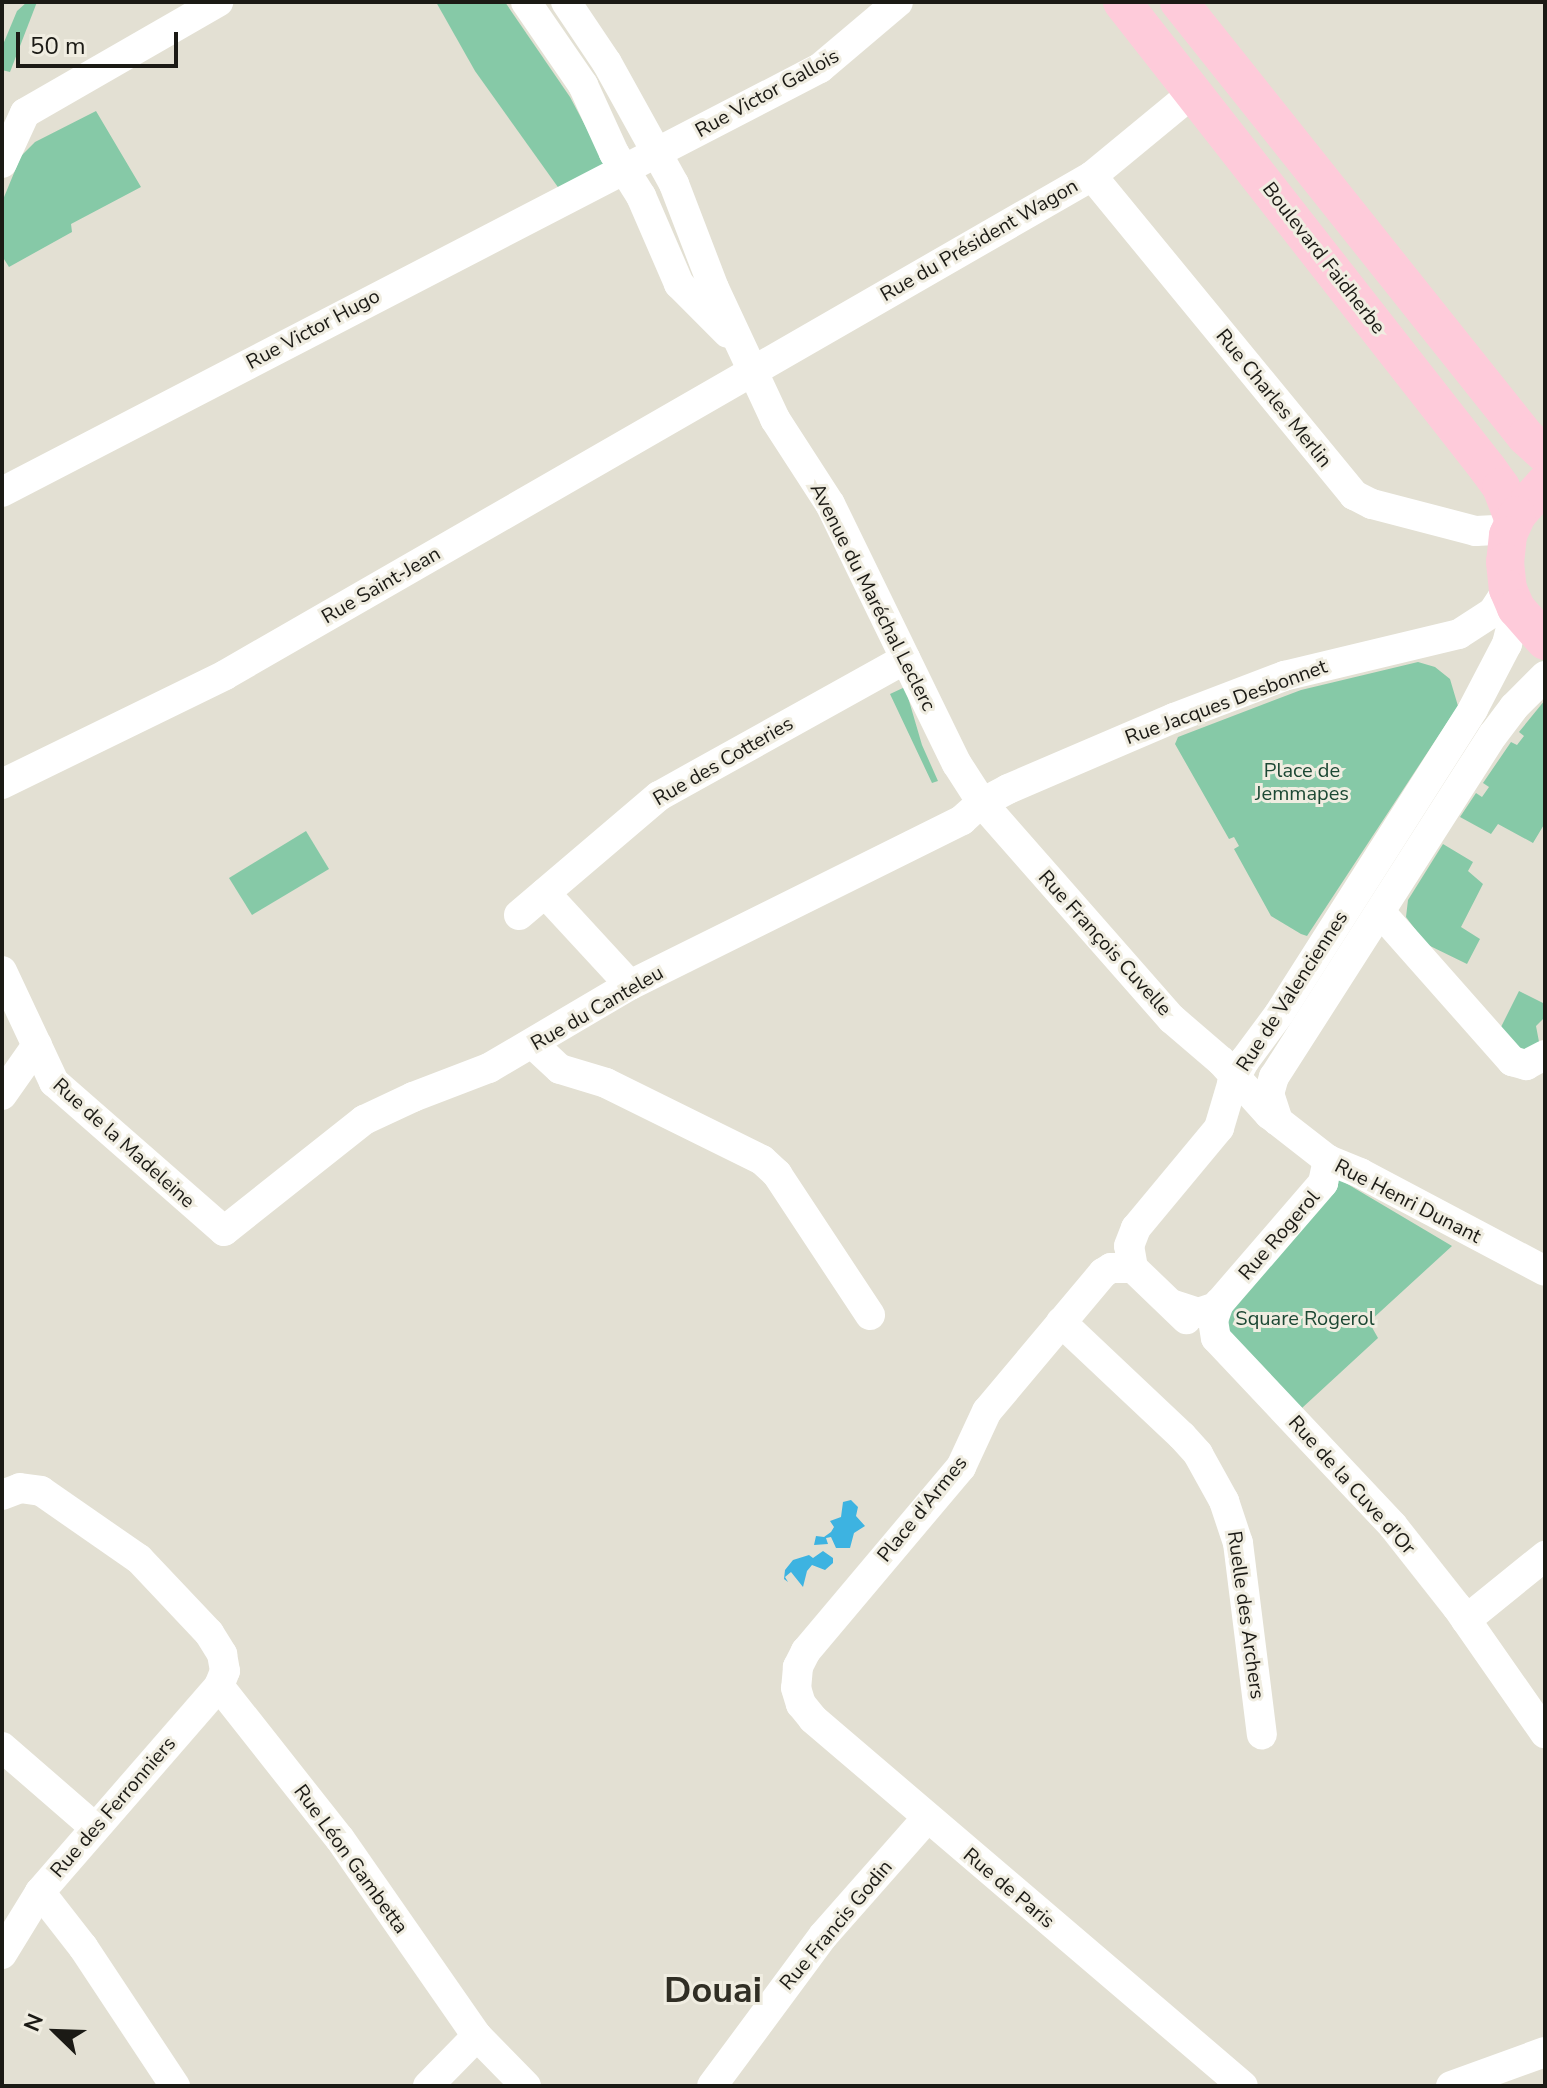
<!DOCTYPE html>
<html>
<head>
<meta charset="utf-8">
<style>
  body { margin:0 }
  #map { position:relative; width:1547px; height:2088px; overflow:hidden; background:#e3e0d3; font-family:"Nunito Sans",sans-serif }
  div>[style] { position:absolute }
  .green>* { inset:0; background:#86c9a7 }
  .water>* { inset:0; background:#3db3e1 }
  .minor>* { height:30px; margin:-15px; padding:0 15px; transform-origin:15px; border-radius:15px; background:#fff }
  .major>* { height:38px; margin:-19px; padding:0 19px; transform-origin:19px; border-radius:19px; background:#fecbda }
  span { translate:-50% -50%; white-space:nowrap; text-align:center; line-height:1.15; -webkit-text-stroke:6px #f0ede1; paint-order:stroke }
  .street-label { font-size:20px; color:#1b1a15 }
  .park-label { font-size:20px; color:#1c4834 }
  .town-label { font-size:36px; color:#302e24; font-weight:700 }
  .frame { position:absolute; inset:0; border:4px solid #1b1a15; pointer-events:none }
  .north { position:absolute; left:16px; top:1992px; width:80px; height:80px; -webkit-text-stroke:6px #f0ede1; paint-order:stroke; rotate:293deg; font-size:22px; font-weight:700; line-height:32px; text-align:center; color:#1b1a15 }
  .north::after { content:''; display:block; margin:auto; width:28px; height:36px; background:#1b1a15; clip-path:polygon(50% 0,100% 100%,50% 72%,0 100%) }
  .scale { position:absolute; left:16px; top:32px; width:162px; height:36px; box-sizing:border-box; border:4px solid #1b1a15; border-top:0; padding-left:10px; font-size:24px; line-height:28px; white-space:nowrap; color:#1b1a15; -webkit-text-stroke:6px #f0ede1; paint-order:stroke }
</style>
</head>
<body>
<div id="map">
  <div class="green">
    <div style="clip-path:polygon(27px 2px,37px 2px,10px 72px,2px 70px,2px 47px,17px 11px)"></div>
    <div style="clip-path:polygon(436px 2px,505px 2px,570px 97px,604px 161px,603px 165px,560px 190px,475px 71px)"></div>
    <div style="clip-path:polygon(96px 111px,141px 187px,71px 224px,72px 232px,9px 267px,2px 256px,2px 202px,21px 156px,35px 142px)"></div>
    <div style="clip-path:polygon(1418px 662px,1435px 667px,1450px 679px,1458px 706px,1307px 936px,1301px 934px,1271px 916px,1234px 849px,1239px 846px,1234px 837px,1229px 839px,1175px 744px,1178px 737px,1301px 690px)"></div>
    <div style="clip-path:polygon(905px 687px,922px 745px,938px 781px,932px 783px,890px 694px)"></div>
    <div style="clip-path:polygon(1545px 700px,1545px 823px,1533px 843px,1498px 824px,1491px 834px,1460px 817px,1476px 793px,1482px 797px,1489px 787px,1483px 783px,1511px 742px,1517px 745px,1524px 736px,1519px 732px)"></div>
    <div style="clip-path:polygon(306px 831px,329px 869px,252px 915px,229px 878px)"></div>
    <div style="clip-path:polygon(1443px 844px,1473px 862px,1468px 871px,1483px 884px,1461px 927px,1480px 939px,1467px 964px,1426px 944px,1406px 917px,1408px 900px)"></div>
    <div style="clip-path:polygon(1519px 991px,1545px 1004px,1545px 1017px,1536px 1026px,1540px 1047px,1527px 1056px,1496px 1037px)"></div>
    <div style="clip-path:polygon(1339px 1179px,1452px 1246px,1369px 1322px,1378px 1338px,1302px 1408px,1218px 1322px)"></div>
  </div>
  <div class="water">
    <div style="clip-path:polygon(851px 1500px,858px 1507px,856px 1516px,865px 1526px,854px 1533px,850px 1548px,836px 1548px,831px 1537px,826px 1538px,828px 1544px,814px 1545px,816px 1536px,824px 1537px,831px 1532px,834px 1527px,830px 1521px,841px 1517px,843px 1502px)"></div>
    <div style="clip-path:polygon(823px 1551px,833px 1558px,833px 1563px,825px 1570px,812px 1565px,807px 1571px,803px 1587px,791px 1572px,785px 1577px,788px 1582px,784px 1579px,785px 1570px,793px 1560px,809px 1555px,813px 1558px)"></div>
  </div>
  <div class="minor">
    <div style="left:526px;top:2px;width:101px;rotate:55.5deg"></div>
    <div style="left:583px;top:85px;width:75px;rotate:65.5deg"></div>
    <div style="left:614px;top:153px;width:51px;rotate:57.9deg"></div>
    <div style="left:641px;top:196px;width:96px;rotate:66.6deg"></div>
    <div style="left:679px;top:284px;width:69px;rotate:45deg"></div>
    <div style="left:566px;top:2px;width:73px;rotate:56.1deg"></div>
    <div style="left:607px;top:63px;width:138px;rotate:61deg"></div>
    <div style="left:674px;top:184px;width:111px;rotate:69deg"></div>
    <div style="left:714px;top:288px;width:145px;rotate:65deg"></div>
    <div style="left:775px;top:419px;width:101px;rotate:57.1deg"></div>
    <div style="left:830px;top:504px;width:289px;rotate:64deg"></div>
    <div style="left:957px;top:764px;width:46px;rotate:57.3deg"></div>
    <div style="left:982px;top:803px;width:288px;rotate:48.7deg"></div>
    <div style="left:1172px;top:1019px;width:65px;rotate:40.6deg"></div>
    <div style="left:1221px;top:1061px;width:72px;rotate:47.8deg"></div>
    <div style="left:1269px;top:1114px;width:75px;rotate:37.9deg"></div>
    <div style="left:1328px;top:1160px;width:35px;rotate:22deg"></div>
    <div style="left:1360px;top:1173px;width:209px;rotate:27.9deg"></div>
    <div style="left:25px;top:113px;width:223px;rotate:-29.9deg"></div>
    <div style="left:2px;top:163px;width:55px;rotate:-65.3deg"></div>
    <div style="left:1092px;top:176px;width:413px;rotate:50.6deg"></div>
    <div style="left:1354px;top:495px;width:20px;rotate:27deg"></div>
    <div style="left:1372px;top:504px;width:107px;rotate:14.6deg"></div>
    <div style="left:1476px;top:531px;width:34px;rotate:-3deg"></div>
    <div style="left:2px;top:492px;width:921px;rotate:-27.4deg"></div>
    <div style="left:820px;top:68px;width:102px;rotate:-40.2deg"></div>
    <div style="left:2px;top:784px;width:248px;rotate:-26deg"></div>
    <div style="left:225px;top:675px;width:1000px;rotate:-29.92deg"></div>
    <div style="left:1092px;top:176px;width:132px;rotate:-39.5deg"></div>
    <div style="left:545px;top:893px;width:125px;rotate:47.3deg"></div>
    <div style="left:1381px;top:913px;width:198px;rotate:48.5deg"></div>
    <div style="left:1512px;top:1061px;width:15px;rotate:16deg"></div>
    <div style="left:1526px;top:1065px;width:21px;rotate:-28deg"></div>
    <div style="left:519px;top:915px;width:184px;rotate:-40.4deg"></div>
    <div style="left:659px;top:796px;width:282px;rotate:-29.1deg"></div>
    <div style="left:2px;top:971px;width:123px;rotate:64.9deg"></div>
    <div style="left:54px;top:1082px;width:226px;rotate:41.2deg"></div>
    <div style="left:224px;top:1231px;width:179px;rotate:-38.4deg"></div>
    <div style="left:364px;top:1120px;width:54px;rotate:-25.1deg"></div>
    <div style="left:413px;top:1097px;width:81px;rotate:-20.9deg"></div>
    <div style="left:489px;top:1068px;width:164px;rotate:-30.5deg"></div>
    <div style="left:630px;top:985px;width:371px;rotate:-26.4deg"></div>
    <div style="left:962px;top:820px;width:24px;rotate:-42deg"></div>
    <div style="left:980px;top:804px;width:32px;rotate:-28deg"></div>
    <div style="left:1008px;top:789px;width:181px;rotate:-23.2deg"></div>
    <div style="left:1174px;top:718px;width:118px;rotate:-20.9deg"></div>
    <div style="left:1284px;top:676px;width:180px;rotate:-13.5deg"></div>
    <div style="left:1459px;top:634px;width:40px;rotate:-32.9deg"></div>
    <div style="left:1493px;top:612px;width:27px;rotate:-57deg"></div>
    <div style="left:534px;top:1045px;width:35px;rotate:43deg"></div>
    <div style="left:560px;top:1069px;width:48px;rotate:16.9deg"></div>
    <div style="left:606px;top:1083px;width:174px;rotate:26.3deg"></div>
    <div style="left:762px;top:1160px;width:21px;rotate:43deg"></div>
    <div style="left:777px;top:1174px;width:169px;rotate:56.6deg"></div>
    <div style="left:2px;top:1095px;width:61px;rotate:-55deg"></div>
    <div style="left:1278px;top:1121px;width:28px;rotate:-108deg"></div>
    <div style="left:1269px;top:1094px;width:18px;rotate:-74deg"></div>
    <div style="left:1274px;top:1077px;width:406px;rotate:-57.4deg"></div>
    <div style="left:1493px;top:735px;width:35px;rotate:-53deg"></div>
    <div style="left:1514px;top:707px;width:44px;rotate:-45deg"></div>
    <div style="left:1133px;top:1268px;width:22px;rotate:180deg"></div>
    <div style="left:1111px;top:1268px;width:9px;rotate:148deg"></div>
    <div style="left:1103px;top:1273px;width:180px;rotate:130deg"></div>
    <div style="left:987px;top:1411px;width:62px;rotate:114.9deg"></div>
    <div style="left:961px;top:1467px;width:241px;rotate:130.1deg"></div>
    <div style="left:806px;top:1651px;width:18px;rotate:117deg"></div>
    <div style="left:798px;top:1667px;width:21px;rotate:95deg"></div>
    <div style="left:796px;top:1688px;width:17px;rotate:73deg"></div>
    <div style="left:801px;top:1704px;width:19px;rotate:51deg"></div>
    <div style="left:813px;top:1719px;width:565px;rotate:40.48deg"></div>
    <div style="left:1133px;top:1268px;width:22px;rotate:-100deg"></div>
    <div style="left:1129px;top:1246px;width:19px;rotate:-69deg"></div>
    <div style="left:1136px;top:1228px;width:130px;rotate:-50.3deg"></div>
    <div style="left:1219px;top:1128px;width:46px;rotate:-73.5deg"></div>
    <div style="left:1232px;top:1084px;width:27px;rotate:-62deg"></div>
    <div style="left:1245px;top:1060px;width:57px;rotate:-53.5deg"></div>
    <div style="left:1279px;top:1014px;width:361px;rotate:-57.5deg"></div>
    <div style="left:1473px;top:709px;width:73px;rotate:-62.4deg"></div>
    <div style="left:1507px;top:644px;width:37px;rotate:-76deg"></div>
    <div style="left:1133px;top:1268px;width:74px;rotate:43.9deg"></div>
    <div style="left:1219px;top:1303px;width:18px;rotate:109deg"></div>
    <div style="left:1213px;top:1320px;width:18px;rotate:81deg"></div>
    <div style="left:1216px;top:1338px;width:258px;rotate:46.7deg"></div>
    <div style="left:1393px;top:1526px;width:103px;rotate:51.7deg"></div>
    <div style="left:1457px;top:1607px;width:154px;rotate:55.1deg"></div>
    <div style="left:1174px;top:1305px;width:25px;rotate:18deg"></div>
    <div style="left:1198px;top:1313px;width:19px;rotate:-18deg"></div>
    <div style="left:1216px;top:1307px;width:164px;rotate:-49.2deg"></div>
    <div style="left:1323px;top:1183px;width:24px;rotate:-78deg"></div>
    <div style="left:1061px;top:1322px;width:166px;rotate:43.3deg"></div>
    <div style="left:1182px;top:1436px;width:24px;rotate:48deg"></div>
    <div style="left:1198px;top:1454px;width:54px;rotate:61deg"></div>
    <div style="left:1224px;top:1501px;width:44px;rotate:71.6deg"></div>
    <div style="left:1238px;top:1543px;width:193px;rotate:82.9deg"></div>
    <div style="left:2px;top:1495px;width:19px;rotate:-21deg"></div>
    <div style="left:20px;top:1488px;width:21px;rotate:8deg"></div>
    <div style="left:41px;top:1491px;width:119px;rotate:34.8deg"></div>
    <div style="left:139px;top:1559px;width:102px;rotate:46.6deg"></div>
    <div style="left:209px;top:1633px;width:25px;rotate:58deg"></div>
    <div style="left:222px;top:1654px;width:17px;rotate:80deg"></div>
    <div style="left:225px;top:1671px;width:16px;rotate:112deg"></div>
    <div style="left:219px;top:1686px;width:273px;rotate:131deg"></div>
    <div style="left:40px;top:1892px;width:73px;rotate:121.5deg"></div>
    <div style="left:1466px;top:1620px;width:102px;rotate:-39deg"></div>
    <div style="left:219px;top:1686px;width:195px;rotate:51.7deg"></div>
    <div style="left:340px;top:1839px;width:240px;rotate:55.2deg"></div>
    <div style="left:477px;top:2036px;width:70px;rotate:45.6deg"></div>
    <div style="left:2px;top:1747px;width:122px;rotate:41deg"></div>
    <div style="left:40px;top:1892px;width:70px;rotate:52deg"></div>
    <div style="left:83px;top:1947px;width:167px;rotate:56.5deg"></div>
    <div style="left:428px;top:2086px;width:70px;rotate:-45.6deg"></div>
    <div style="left:712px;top:2086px;width:187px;rotate:-53.5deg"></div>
    <div style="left:823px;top:1936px;width:157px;rotate:-48.6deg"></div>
    <div style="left:1451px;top:2086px;width:100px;rotate:-19.9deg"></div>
  </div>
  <div class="major">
    <div style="left:1122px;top:2px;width:593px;rotate:51.91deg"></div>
    <div style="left:1488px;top:469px;width:22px;rotate:54deg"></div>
    <div style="left:1501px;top:487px;width:36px;rotate:69deg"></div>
    <div style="left:1179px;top:2px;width:556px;rotate:51.42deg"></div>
    <div style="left:1526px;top:437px;width:25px;rotate:42deg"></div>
    <div style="left:1545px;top:483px;width:43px;rotate:131.2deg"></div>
    <div style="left:1517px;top:515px;width:22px;rotate:114deg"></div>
    <div style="left:1508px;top:535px;width:27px;rotate:96deg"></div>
    <div style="left:1505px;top:562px;width:27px;rotate:84deg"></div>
    <div style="left:1508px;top:589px;width:21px;rotate:67deg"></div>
    <div style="left:1516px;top:608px;width:44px;rotate:48.7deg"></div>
  </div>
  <div class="street-label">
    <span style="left:767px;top:93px;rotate:-29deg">Rue Victor Gallois</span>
    <span style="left:979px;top:240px;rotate:-30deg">Rue du Président Wagon</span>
    <span style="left:1324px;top:258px;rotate:52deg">Boulevard Faidherbe</span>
    <span style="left:313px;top:329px;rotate:-28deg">Rue Victor Hugo</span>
    <span style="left:1274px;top:398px;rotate:51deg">Rue Charles Merlin</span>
    <span style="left:381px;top:585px;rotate:-30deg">Rue Saint-Jean</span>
    <span style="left:873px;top:597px;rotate:63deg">Avenue du Maréchal Leclerc</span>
    <span style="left:1226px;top:702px;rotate:-20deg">Rue Jacques Desbonnet</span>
    <span style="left:723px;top:761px;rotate:-30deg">Rue des Cotteries</span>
    <span style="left:1105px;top:943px;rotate:48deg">Rue François Cuvelle</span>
    <span style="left:1292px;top:991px;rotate:-57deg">Rue de Valenciennes</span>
    <span style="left:597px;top:1008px;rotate:-30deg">Rue du Canteleu</span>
    <span style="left:124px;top:1143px;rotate:42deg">Rue de la Madeleine</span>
    <span style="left:1408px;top:1201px;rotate:27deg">Rue Henri Dunant</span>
    <span style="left:1279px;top:1235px;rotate:-49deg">Rue Rogerol</span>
    <span style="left:1352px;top:1485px;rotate:48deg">Rue de la Cuve d'Or</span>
    <span style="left:922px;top:1509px;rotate:-51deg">Place d'Armes</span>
    <span style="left:1246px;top:1615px;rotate:82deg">Ruelle des Archers</span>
    <span style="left:113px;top:1807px;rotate:-49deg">Rue des Ferronniers</span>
    <span style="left:351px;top:1859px;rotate:54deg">Rue Léon Gambetta</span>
    <span style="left:1009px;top:1888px;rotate:40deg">Rue de Paris</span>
    <span style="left:836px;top:1925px;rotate:-50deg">Rue Francis Godin</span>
  </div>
  <div class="park-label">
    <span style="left:1302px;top:782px">Place de<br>Jemmapes</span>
    <span style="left:1305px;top:1318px">Square Rogerol</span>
  </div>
  <div class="town-label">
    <span style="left:713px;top:1991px">Douai</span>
  </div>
  <div class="frame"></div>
  <div class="north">N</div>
  <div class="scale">50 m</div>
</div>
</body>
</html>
